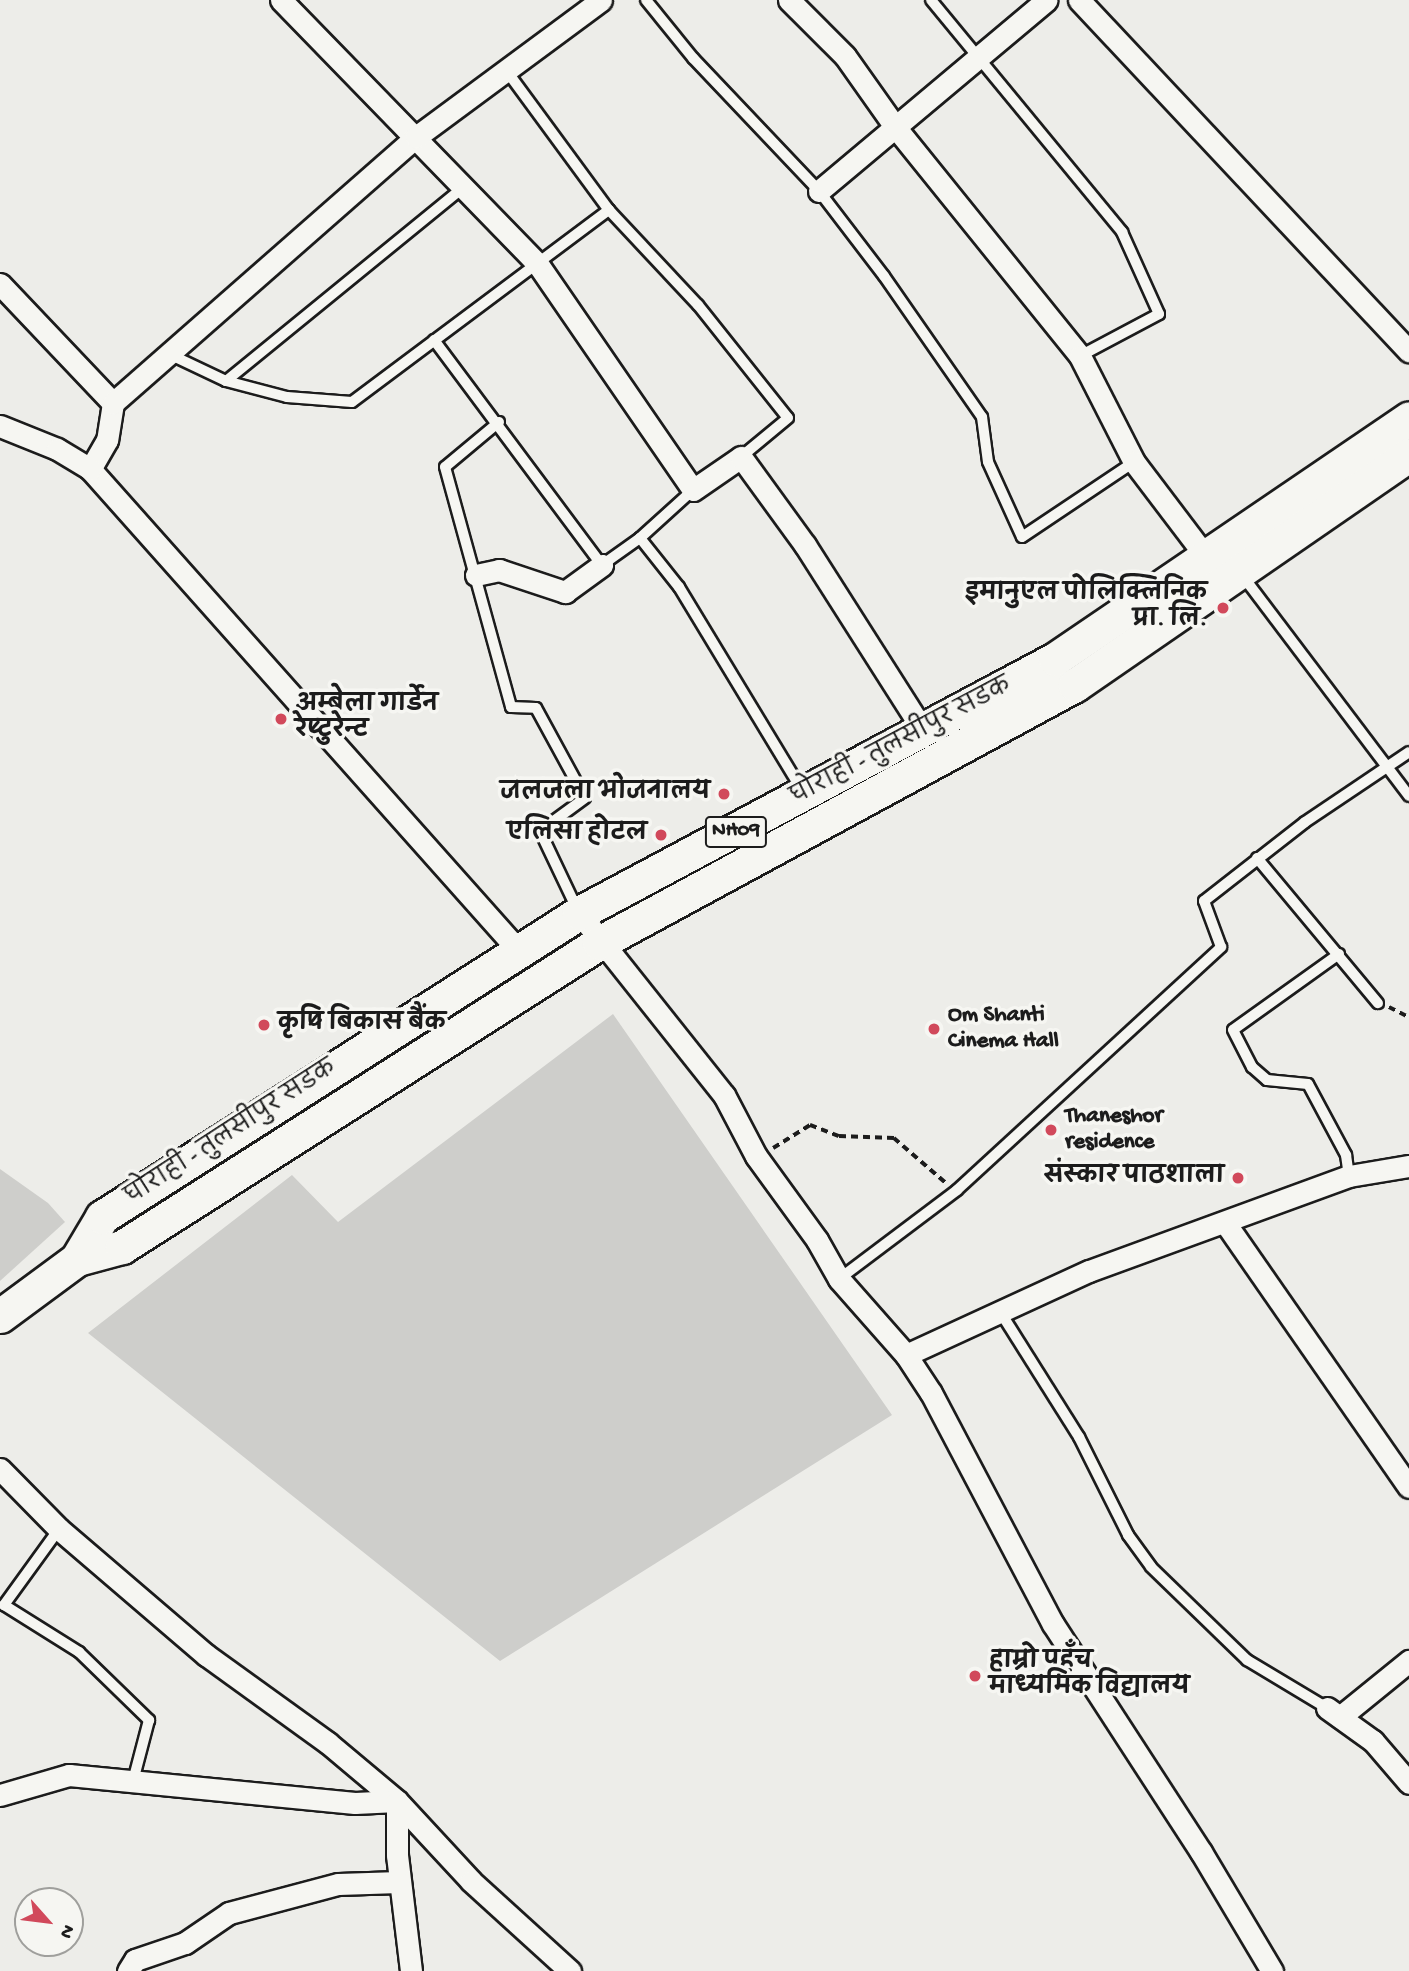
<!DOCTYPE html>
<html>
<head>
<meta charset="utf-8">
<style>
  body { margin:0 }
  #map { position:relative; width:1409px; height:1971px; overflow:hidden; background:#edede9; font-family:"Gochi Hand","Playpen Sans Deva",sans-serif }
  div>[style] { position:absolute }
  .green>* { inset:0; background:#cececb }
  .path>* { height:3.5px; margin-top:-1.75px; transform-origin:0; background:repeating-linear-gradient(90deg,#1c1c1c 0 7px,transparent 0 12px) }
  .roads { filter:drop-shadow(2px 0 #1c1c1c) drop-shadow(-2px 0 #1c1c1c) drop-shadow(0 2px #1c1c1c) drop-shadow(0 -2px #1c1c1c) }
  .service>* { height:10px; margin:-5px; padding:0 5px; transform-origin:5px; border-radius:5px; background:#f6f6f2 }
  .minor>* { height:21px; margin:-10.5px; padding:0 10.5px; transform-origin:10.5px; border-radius:10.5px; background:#f6f6f2 }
  .primary>* { height:33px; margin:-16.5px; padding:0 16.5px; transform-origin:16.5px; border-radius:16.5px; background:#f6f6f2 }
  .dots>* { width:19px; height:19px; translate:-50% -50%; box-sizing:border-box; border:4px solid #f6f6f2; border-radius:50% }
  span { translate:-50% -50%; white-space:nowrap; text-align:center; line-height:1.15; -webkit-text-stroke:7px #f6f6f2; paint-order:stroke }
  .shield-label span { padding:2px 5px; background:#f6f6f2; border:2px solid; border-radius:5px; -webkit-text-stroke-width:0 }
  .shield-label { font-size:21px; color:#1c1c1c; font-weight:700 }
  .poi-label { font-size:23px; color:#1c1c1c; font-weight:700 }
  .right { translate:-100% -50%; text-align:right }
  .left { translate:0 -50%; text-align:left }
  .street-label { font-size:23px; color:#1c1c1c }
  .north { position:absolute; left:14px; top:1887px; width:70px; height:70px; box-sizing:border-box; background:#f6f6f2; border:2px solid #9f9f9c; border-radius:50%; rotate:118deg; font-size:19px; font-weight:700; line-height:28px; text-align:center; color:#1c1c1c }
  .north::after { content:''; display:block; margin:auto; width:24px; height:32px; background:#d1495b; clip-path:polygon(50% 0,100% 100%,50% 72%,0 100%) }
</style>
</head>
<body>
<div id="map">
  <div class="green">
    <div style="clip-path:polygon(613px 1014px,892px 1415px,500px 1661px,88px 1333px,292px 1175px,338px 1222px)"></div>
    <div style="clip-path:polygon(0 1169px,48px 1203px,65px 1222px,0 1281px)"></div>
  </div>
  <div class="path">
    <div style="left:1389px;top:1007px;width:22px;rotate:27deg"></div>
    <div style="left:773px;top:1148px;width:44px;rotate:-31.9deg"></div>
    <div style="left:810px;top:1125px;width:31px;rotate:21deg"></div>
    <div style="left:839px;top:1136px;width:55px;rotate:2.1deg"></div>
    <div style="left:894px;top:1138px;width:69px;rotate:40.9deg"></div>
  </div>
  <div class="roads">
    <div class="service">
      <div style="left:646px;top:0;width:75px;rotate:51deg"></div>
      <div style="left:693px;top:58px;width:183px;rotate:46.5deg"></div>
      <div style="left:819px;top:191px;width:107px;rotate:52.6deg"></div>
      <div style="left:884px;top:276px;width:172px;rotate:55.2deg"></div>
      <div style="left:982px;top:417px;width:45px;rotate:82.4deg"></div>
      <div style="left:988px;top:462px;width:82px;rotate:65.6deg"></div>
      <div style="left:1022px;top:537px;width:135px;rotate:-33.8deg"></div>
      <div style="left:931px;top:0;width:301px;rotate:50.5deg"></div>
      <div style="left:1122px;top:232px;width:90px;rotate:65.7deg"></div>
      <div style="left:1159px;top:314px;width:89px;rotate:152deg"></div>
      <div style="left:506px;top:70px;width:174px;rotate:53.7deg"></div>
      <div style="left:609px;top:210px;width:130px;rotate:46.9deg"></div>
      <div style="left:698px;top:305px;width:144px;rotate:51.5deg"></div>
      <div style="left:788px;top:418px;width:61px;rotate:140.3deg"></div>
      <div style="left:434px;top:340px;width:281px;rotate:53.3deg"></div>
      <div style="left:602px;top:565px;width:47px;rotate:-35.4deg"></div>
      <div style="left:640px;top:538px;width:72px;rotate:-42.2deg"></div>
      <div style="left:169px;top:354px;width:63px;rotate:25.3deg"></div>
      <div style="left:226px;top:381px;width:63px;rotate:14.7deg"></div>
      <div style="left:287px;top:397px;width:65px;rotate:4.4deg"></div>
      <div style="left:352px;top:402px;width:321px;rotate:-36.8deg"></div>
      <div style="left:226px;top:381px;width:307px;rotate:-39.2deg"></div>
      <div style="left:499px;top:422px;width:70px;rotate:140.2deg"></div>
      <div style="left:445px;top:467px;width:249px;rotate:74.6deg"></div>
      <div style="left:511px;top:707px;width:25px;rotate:2deg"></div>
      <div style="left:536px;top:708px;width:102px;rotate:61.4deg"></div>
      <div style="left:585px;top:798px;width:56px;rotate:143.7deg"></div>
      <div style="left:540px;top:831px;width:89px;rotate:64.6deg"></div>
      <div style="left:640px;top:538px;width:63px;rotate:51.5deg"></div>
      <div style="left:679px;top:587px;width:237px;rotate:58.8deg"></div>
      <div style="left:1242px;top:575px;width:277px;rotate:52.9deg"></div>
      <div style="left:1257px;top:858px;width:189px;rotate:50.2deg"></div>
      <div style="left:1339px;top:954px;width:130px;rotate:144.4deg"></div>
      <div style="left:1233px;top:1030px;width:42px;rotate:62.8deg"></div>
      <div style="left:1252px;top:1067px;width:20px;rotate:41deg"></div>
      <div style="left:1267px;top:1080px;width:41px;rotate:5.6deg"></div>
      <div style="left:1308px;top:1084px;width:81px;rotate:61.8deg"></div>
      <div style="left:1346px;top:1155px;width:21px;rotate:82deg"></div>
      <div style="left:839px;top:1279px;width:148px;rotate:-37deg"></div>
      <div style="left:957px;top:1190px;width:359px;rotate:-42.6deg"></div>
      <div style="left:1221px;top:947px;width:49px;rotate:-110.3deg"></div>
      <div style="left:1204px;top:901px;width:128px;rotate:-38deg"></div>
      <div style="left:1305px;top:822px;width:125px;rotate:-33.9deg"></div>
      <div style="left:999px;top:1310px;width:150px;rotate:57.8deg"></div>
      <div style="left:1079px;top:1437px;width:110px;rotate:63.4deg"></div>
      <div style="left:1128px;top:1535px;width:39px;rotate:54deg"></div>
      <div style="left:1151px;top:1567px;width:134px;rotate:44.1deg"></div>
      <div style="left:1247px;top:1660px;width:93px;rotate:31deg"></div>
      <div style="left:59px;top:1529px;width:94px;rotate:125.9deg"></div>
      <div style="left:4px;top:1605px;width:89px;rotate:32.1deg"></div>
      <div style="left:79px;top:1652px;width:98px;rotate:44.2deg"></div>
      <div style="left:149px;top:1720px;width:63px;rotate:104.7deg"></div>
    </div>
    <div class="minor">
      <div style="left:281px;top:0;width:367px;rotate:45.8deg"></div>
      <div style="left:537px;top:263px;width:275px;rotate:55.5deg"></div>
      <div style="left:693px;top:490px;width:58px;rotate:-34.5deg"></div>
      <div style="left:741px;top:457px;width:109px;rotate:54deg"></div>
      <div style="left:805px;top:545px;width:222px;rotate:57.5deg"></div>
      <div style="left:789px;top:0;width:79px;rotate:45deg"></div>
      <div style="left:845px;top:56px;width:88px;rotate:54.7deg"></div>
      <div style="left:896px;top:128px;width:293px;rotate:51.1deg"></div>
      <div style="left:1080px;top:356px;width:119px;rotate:63deg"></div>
      <div style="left:1134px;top:462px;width:121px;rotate:52.8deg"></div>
      <div style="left:1079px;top:0;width:482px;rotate:46.8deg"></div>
      <div style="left:819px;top:191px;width:297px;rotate:-40deg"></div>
      <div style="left:0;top:284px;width:164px;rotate:46.5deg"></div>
      <div style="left:113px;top:403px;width:37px;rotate:99deg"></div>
      <div style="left:107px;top:440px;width:34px;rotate:120deg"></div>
      <div style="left:90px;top:469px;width:645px;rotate:48.33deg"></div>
      <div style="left:113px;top:403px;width:403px;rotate:-41.3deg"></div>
      <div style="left:416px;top:137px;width:230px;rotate:-36.5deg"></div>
      <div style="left:0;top:426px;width:61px;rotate:22deg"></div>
      <div style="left:57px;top:449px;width:39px;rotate:31deg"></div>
      <div style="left:476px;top:575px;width:24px;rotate:-12deg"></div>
      <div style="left:499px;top:570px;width:70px;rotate:18.4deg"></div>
      <div style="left:565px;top:592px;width:46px;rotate:-36.1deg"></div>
      <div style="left:579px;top:913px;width:233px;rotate:51.5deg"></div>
      <div style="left:724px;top:1095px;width:69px;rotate:62.3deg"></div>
      <div style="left:756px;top:1156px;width:104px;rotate:54deg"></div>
      <div style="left:817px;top:1240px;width:45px;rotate:60.6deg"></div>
      <div style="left:839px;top:1279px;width:101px;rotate:48.6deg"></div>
      <div style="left:906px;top:1355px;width:45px;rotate:56.7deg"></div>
      <div style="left:931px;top:1393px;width:261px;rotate:62.2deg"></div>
      <div style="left:1053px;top:1624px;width:272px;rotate:57deg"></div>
      <div style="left:1201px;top:1852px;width:139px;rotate:59.2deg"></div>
      <div style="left:1226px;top:1224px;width:320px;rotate:55.2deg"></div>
      <div style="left:906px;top:1355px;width:201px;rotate:-24.7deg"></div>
      <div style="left:1089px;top:1271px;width:277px;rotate:-20.1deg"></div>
      <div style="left:1349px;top:1176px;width:61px;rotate:-9.5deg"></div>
      <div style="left:0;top:1469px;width:84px;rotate:45.5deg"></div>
      <div style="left:59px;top:1529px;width:194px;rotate:40.6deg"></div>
      <div style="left:206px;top:1655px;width:150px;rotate:35.8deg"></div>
      <div style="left:328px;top:1743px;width:90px;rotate:40deg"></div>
      <div style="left:397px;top:1801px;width:109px;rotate:47.2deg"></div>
      <div style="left:471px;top:1881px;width:134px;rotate:42.3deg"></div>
      <div style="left:1327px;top:1708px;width:57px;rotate:35.7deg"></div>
      <div style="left:1373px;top:1741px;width:55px;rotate:49.4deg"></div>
      <div style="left:1340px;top:1717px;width:89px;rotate:-39.1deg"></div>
      <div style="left:0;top:1795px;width:72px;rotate:-16.2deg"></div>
      <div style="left:69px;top:1775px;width:287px;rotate:5.6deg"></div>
      <div style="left:355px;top:1803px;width:42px;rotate:-2.7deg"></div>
      <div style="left:397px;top:1801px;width:54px;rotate:90deg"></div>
      <div style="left:397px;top:1855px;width:117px;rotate:83.1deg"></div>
      <div style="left:128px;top:1971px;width:13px;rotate:-58deg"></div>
      <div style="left:135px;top:1960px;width:53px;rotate:-18.8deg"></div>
      <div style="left:185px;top:1943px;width:53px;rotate:-34.3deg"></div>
      <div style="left:229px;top:1913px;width:113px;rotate:-14.9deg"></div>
      <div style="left:338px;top:1884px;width:61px;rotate:-1.9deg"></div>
    </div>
    <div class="primary">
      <div style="left:77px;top:1259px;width:49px;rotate:-59.2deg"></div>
      <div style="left:102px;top:1217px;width:566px;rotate:-32.51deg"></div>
      <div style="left:579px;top:913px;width:540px;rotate:-28.08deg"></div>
      <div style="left:1055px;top:659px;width:428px;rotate:-34.2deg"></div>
      <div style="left:0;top:1316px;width:96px;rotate:-36.5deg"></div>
      <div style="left:77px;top:1259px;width:47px;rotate:-14.9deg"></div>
      <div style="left:122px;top:1247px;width:566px;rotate:-32.51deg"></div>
      <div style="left:599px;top:943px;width:541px;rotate:-28.46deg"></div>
      <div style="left:1075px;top:685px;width:406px;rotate:-34.6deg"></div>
    </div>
  </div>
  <div class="dots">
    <div style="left:1223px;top:608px;background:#d1495b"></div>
    <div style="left:281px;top:719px;background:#d1495b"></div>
    <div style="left:724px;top:794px;background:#d1495b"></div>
    <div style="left:661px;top:835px;background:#d1495b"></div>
    <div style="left:264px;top:1025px;background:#d1495b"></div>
    <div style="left:934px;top:1029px;background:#d1495b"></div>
    <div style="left:1051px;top:1130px;background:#d1495b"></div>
    <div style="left:1238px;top:1178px;background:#d1495b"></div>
    <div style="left:975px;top:1676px;background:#d1495b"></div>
  </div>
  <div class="shield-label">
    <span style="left:736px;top:832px">NH09</span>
  </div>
  <div class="poi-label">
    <span class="right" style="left:1207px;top:608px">इमानुएल पोलिक्लिनिक<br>प्रा. लि.</span>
    <span class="left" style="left:295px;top:719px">अम्ब्रेला गार्डेन<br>रेष्टुरेन्ट</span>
    <span class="right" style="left:710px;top:794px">जलजला भोजनालय</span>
    <span class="right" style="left:647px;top:835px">एलिसा होटल</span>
    <span class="left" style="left:948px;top:1029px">Om Shanti<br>Cinema Hall</span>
    <span class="left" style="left:278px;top:1025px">कृषि बिकास बैंक</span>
    <span class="left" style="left:1065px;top:1130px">Thaneshor<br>residence</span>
    <span class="right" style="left:1224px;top:1178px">संस्कार पाठशाला</span>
    <span class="left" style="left:989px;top:1676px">हाम्रो पहुँच<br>माध्यमिक विद्यालय</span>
  </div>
  <div class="street-label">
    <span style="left:902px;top:743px;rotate:-28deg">घोराही - तुलसीपुर सडक</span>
    <span style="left:232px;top:1134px;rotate:-33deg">घोराही - तुलसीपुर सडक</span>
  </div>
  <div class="north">N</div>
</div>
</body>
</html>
